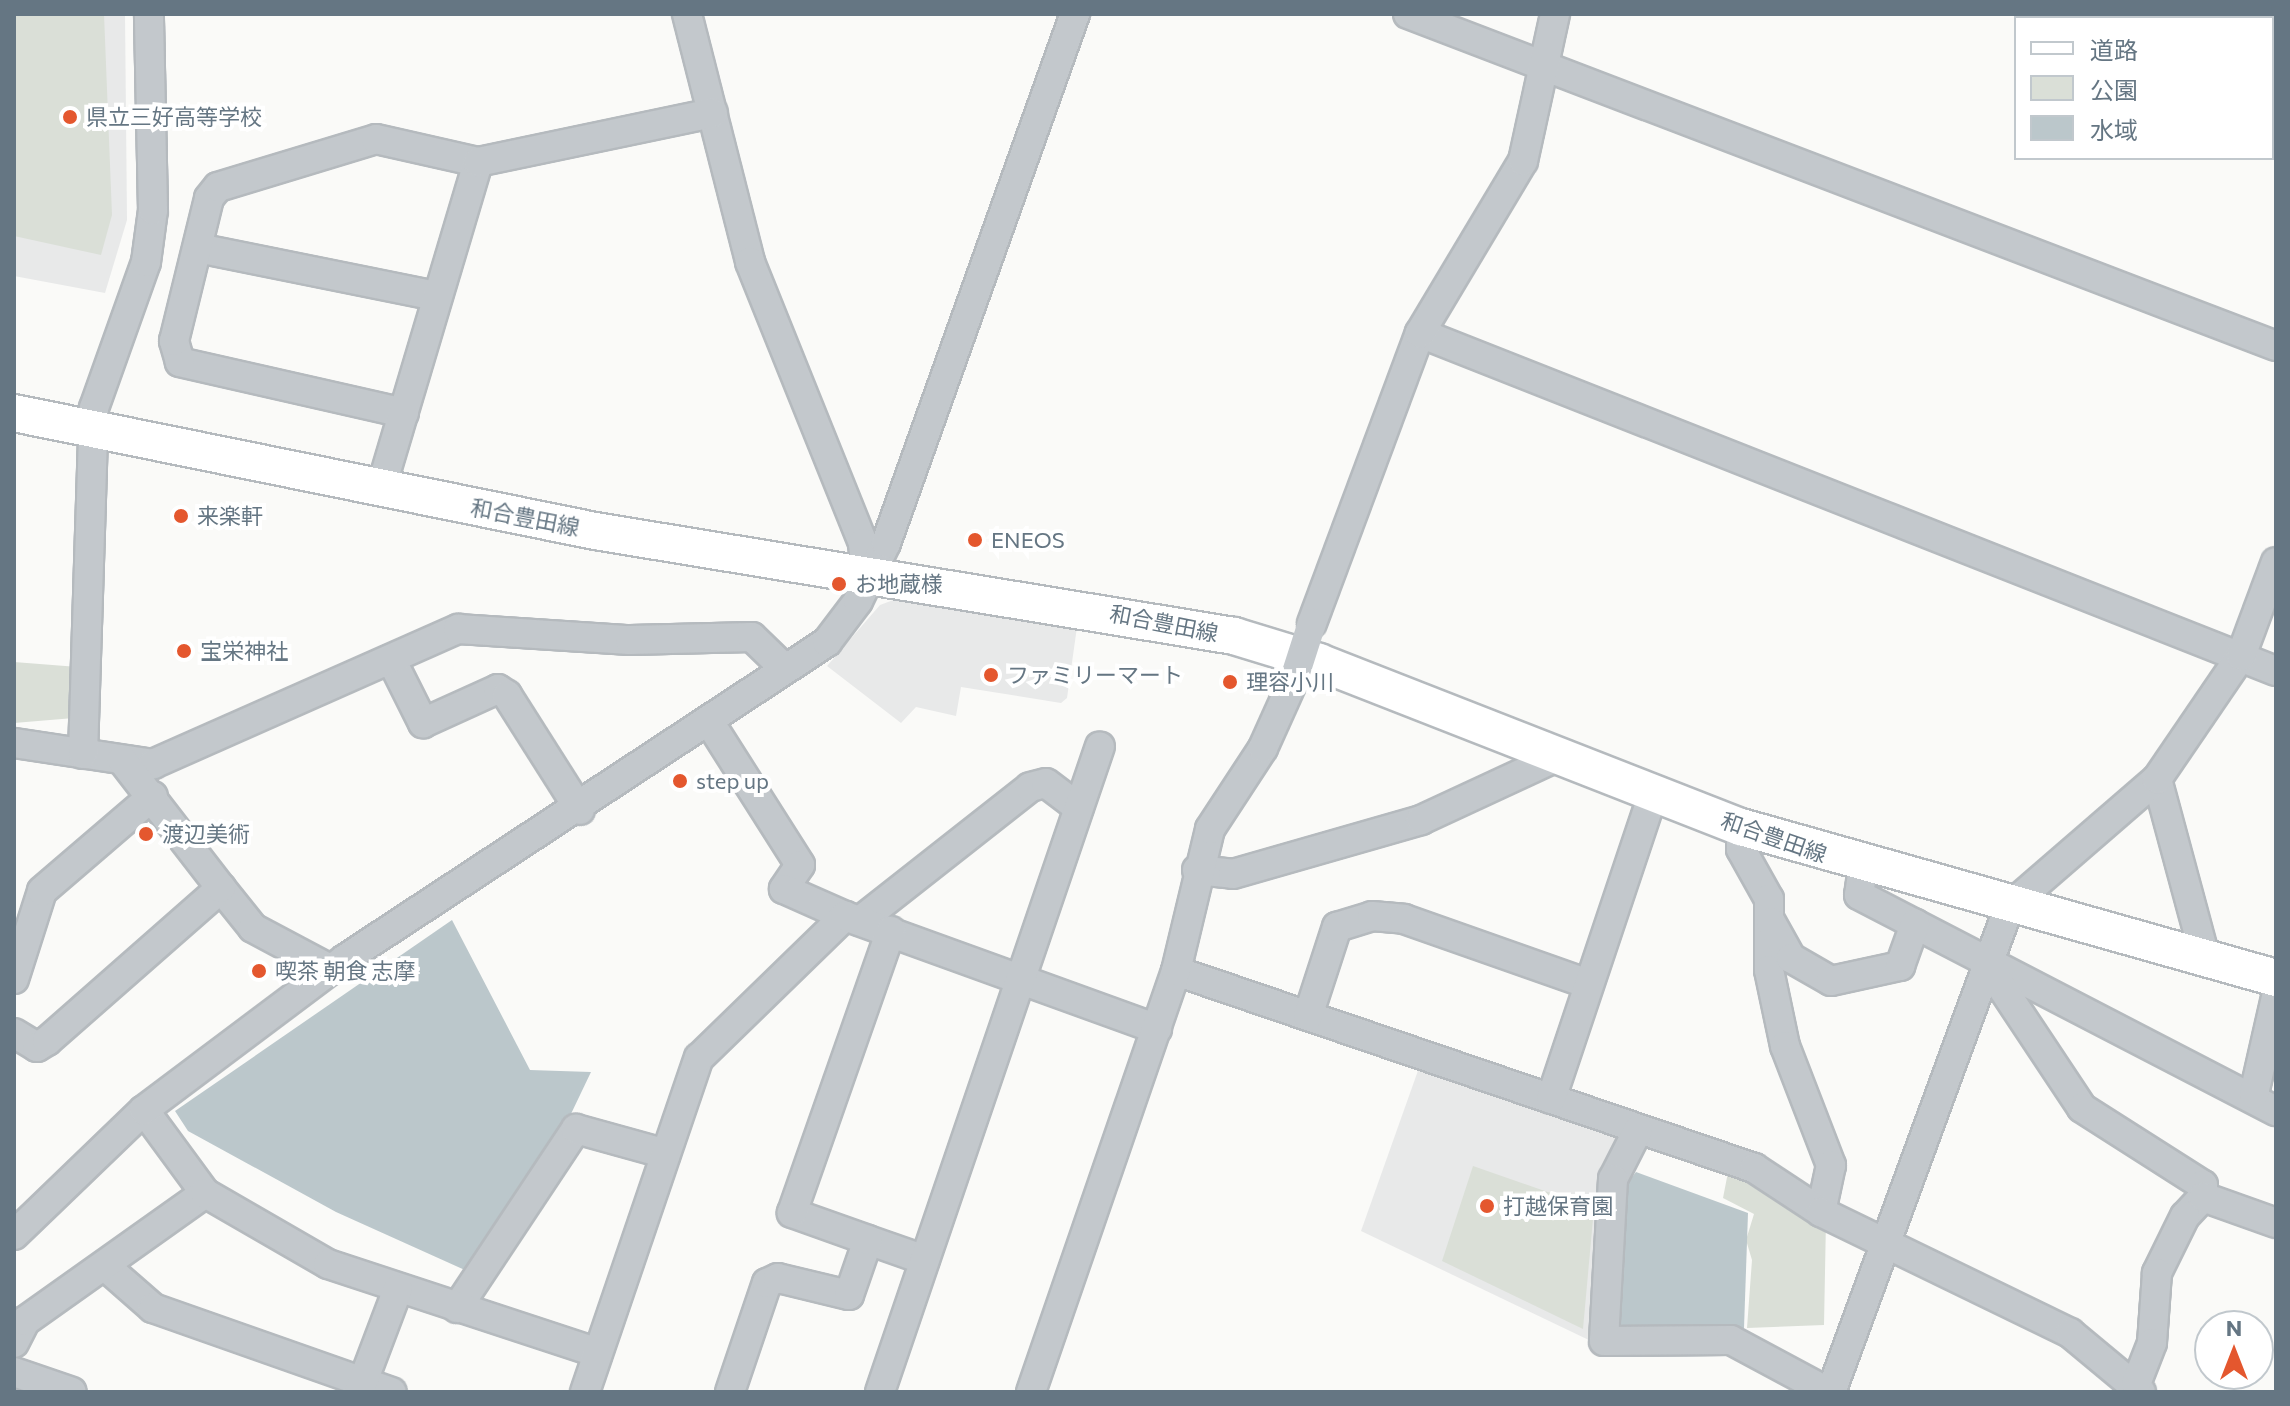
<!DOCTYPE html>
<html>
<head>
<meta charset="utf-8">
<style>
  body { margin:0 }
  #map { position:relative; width:2290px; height:1406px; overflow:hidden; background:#fafaf8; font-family:Commissioner,"Noto Sans JP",sans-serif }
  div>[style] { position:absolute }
  .built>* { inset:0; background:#e8e9e9 }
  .green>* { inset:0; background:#dadfd7 }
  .water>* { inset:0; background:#bbc7cb }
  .roads { filter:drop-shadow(2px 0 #b5babe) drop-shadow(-2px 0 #b5babe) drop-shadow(0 2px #b5babe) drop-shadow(0 -2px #b5babe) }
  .minor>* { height:28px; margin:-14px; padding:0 14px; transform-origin:14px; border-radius:14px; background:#c3c8cc }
  .major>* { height:36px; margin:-18px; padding:0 18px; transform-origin:18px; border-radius:18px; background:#fff }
  .minor-bridge>* { height:28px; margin:-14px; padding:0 14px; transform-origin:14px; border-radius:14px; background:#c3c8cc }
  .dots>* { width:22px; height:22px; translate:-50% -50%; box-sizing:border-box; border:4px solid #fff; border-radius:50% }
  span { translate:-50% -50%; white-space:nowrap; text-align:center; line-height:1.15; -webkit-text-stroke:8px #fff; paint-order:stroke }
  .poi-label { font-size:22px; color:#657683 }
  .left { translate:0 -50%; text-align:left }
  .street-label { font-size:22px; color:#657683 }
  .frame { position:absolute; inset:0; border:16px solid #657683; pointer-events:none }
  .legend { position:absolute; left:2014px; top:16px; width:260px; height:144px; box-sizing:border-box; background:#fff; border:2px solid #c1c8cd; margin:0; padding:10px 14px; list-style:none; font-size:24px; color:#657683 }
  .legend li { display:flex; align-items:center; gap:16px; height:40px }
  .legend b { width:40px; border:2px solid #c1c8cd }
  .north { position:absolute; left:2194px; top:1310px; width:80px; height:80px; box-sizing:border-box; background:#fff; border:2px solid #c1c8cd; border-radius:50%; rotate:0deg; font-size:22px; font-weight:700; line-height:32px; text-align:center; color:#657683 }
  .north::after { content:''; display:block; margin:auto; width:28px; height:36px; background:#e4572e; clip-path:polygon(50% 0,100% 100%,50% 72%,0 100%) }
</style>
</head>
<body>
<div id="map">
  <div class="built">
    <div style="clip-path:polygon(14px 14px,125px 14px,127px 220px,105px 293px,14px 276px)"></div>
    <div style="clip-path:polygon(896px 599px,1077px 627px,1067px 698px,1061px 703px,961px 687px,956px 716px,916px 707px,901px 723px,827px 666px,880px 605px)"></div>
    <div style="clip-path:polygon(1420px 1065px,1630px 1135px,1593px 1342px,1361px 1231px)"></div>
  </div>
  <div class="green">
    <div style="clip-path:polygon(14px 14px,104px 14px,112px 215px,101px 255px,14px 236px)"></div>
    <div style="clip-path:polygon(14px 662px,78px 667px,74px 718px,14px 723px)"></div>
    <div style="clip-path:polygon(1473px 1166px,1594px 1208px,1583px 1329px,1442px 1261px)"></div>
    <div style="clip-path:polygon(1729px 1167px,1826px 1220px,1824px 1325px,1747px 1328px,1752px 1260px,1746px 1240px,1754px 1214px,1723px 1198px)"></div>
  </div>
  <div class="water">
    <div style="clip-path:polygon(452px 920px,530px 1070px,591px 1072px,559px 1139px,467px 1271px,336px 1212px,188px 1131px,175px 1111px)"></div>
    <div style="clip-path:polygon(1636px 1172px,1748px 1213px,1744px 1328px,1620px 1327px,1614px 1316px,1628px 1182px)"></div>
  </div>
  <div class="roads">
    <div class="minor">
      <div style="left:687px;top:14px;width:256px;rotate:75.7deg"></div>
      <div style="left:750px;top:262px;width:303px;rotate:68.1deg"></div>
      <div style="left:863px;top:543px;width:34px;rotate:85deg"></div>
      <div style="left:1408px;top:14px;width:929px;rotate:20.93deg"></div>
      <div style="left:2229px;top:14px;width:12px;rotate:20deg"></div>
      <div style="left:2272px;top:30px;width:4px;rotate:27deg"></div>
      <div style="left:198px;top:248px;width:244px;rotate:11.4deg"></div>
      <div style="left:1420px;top:333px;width:920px;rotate:21.55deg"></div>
      <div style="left:404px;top:413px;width:230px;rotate:-167.2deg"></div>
      <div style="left:180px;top:362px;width:22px;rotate:-106deg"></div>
      <div style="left:174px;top:341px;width:147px;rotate:-76.2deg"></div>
      <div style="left:209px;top:198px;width:14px;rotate:-51deg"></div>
      <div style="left:218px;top:187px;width:165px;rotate:-16.9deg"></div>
      <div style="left:376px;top:139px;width:105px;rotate:12.7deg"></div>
      <div style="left:381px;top:488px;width:340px;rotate:-73.4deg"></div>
      <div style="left:478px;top:162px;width:240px;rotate:-11.8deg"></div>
      <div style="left:1312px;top:623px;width:309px;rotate:-69.6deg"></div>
      <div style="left:1420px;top:333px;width:200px;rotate:-59.1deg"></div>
      <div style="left:1523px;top:161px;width:150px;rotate:-77.7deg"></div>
      <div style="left:391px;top:659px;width:72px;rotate:63.4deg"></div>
      <div style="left:423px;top:723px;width:82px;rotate:-24.4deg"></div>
      <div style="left:498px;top:689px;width:11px;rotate:34deg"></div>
      <div style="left:507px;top:695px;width:136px;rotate:57.6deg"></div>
      <div style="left:710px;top:723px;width:168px;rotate:57.6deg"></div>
      <div style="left:800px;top:865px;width:29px;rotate:124deg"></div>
      <div style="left:784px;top:889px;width:67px;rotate:23.9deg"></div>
      <div style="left:14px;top:743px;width:141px;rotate:8.6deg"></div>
      <div style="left:153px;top:764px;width:334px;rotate:-23.9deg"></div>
      <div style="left:458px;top:629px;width:172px;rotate:3.7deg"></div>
      <div style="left:630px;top:640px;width:122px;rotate:-1.4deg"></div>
      <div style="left:752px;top:637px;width:45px;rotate:44.1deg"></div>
      <div style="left:83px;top:754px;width:346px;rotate:-88.2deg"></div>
      <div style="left:94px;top:408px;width:155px;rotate:-70.4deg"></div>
      <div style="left:146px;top:262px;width:52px;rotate:-82.3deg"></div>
      <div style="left:153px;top:210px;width:196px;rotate:-91.2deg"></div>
      <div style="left:2157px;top:779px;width:188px;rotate:74.9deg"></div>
      <div style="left:1741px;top:827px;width:22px;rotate:90deg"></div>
      <div style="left:1741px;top:849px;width:57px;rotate:60.8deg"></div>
      <div style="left:1769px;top:899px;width:71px;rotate:90deg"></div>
      <div style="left:1769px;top:970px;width:78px;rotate:78.1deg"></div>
      <div style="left:1785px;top:1046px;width:128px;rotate:68.9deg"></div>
      <div style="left:1831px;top:1165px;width:48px;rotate:102deg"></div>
      <div style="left:1863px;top:867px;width:28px;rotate:98deg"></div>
      <div style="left:1859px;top:895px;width:470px;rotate:27.4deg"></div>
      <div style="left:1197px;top:870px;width:36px;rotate:6deg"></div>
      <div style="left:1233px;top:874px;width:196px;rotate:-16deg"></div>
      <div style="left:1421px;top:820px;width:152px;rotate:-24.9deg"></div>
      <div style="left:221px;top:888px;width:51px;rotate:51.3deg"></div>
      <div style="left:253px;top:928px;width:89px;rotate:28deg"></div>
      <div style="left:860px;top:921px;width:216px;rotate:-38.2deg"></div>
      <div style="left:1030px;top:787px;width:16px;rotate:-14deg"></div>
      <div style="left:1046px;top:783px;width:41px;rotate:37.1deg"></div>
      <div style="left:1771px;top:922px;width:41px;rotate:60.9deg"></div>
      <div style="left:1791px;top:958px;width:46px;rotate:29.9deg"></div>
      <div style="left:1831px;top:981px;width:71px;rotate:-12.3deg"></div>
      <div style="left:1900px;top:966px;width:45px;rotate:-70.3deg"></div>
      <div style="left:1176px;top:971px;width:611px;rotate:18.82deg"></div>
      <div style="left:1754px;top:1168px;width:80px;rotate:33.3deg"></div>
      <div style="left:1821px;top:1212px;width:277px;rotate:25.9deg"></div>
      <div style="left:2070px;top:1333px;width:92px;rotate:39.7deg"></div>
      <div style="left:1991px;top:971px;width:164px;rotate:56.4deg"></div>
      <div style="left:2082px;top:1108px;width:143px;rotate:32.5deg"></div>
      <div style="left:2203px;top:1185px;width:12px;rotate:90deg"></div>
      <div style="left:2203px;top:1197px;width:26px;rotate:133deg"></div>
      <div style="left:2185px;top:1216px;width:64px;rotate:116.2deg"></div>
      <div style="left:2157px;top:1273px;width:70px;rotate:94.1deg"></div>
      <div style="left:2152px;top:1343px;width:44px;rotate:111.3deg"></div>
      <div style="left:14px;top:979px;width:92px;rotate:-72.3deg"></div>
      <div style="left:42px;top:891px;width:146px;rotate:-40.6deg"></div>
      <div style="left:1308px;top:1016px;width:94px;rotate:-72deg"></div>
      <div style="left:1337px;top:927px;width:37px;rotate:-17deg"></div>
      <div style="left:1372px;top:916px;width:32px;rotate:5deg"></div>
      <div style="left:1404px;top:919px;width:196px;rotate:19.4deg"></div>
      <div style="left:14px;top:1033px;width:27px;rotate:31deg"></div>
      <div style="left:37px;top:1047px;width:12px;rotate:-31deg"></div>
      <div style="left:47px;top:1041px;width:232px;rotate:-41.3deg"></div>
      <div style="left:221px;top:888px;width:162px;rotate:-127.7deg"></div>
      <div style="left:2254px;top:1094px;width:99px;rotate:-77.2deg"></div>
      <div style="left:1551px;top:1099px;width:322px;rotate:-71.5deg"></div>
      <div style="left:144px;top:1110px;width:103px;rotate:53.7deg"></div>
      <div style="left:1638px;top:1130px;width:55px;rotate:117deg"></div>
      <div style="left:1613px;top:1179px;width:162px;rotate:93.2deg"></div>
      <div style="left:1604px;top:1341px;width:127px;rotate:-0.5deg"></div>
      <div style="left:1731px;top:1340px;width:110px;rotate:28.2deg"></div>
      <div style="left:2203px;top:1197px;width:77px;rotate:19.6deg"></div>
      <div style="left:14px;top:1235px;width:180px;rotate:-43.9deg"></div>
      <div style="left:144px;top:1110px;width:251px;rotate:-36.9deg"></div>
      <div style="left:345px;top:959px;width:577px;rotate:-33.33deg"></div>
      <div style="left:827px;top:642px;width:51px;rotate:-52.9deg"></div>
      <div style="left:858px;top:601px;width:64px;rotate:-64.2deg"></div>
      <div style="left:886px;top:543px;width:562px;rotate:-70.34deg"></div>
      <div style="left:868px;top:1240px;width:60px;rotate:19.3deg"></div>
      <div style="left:105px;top:1266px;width:64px;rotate:41.2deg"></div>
      <div style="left:153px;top:1308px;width:253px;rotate:19.4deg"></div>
      <div style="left:457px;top:1308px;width:215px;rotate:-56.4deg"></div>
      <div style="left:576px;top:1129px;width:93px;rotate:15.5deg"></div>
      <div style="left:14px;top:1343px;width:25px;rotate:-63deg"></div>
      <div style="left:25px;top:1321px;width:221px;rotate:-35.4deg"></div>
      <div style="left:205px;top:1193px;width:142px;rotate:30deg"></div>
      <div style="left:328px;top:1264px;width:284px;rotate:18.2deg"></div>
      <div style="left:14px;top:1372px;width:61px;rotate:19deg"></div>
      <div style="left:359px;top:1392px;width:110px;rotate:-69.3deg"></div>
      <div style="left:585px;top:1392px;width:353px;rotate:-71.2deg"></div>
      <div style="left:699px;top:1058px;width:204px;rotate:-44.2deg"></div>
      <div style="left:845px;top:916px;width:332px;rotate:19.9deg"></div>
      <div style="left:730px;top:1392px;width:115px;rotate:-71.3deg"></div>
      <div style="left:767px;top:1283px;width:12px;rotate:-24deg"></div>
      <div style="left:778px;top:1278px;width:73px;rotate:13.5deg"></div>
      <div style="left:849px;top:1295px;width:58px;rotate:-70.9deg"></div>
      <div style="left:868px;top:1240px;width:81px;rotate:-160.4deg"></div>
      <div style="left:792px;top:1213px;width:299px;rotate:-70.7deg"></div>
      <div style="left:880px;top:1392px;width:682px;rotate:-71.19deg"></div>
      <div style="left:1031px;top:1392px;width:445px;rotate:-71deg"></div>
      <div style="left:1176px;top:971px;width:146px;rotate:-76.5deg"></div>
      <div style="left:1210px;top:829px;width:97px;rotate:-56.8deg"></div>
      <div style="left:1263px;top:748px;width:76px;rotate:-65.8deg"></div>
      <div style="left:1831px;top:1392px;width:517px;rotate:-69.85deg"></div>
      <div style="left:2009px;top:907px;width:196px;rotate:-40.9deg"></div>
      <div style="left:2157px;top:779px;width:149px;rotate:-55.7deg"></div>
      <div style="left:2241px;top:656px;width:100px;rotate:-69.6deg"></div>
    </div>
    <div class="major">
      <div style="left:14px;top:413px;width:593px;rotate:11.48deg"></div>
      <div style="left:595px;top:531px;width:648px;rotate:9.33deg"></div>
      <div style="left:1234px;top:636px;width:89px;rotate:17deg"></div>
      <div style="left:1319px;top:662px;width:453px;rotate:21.4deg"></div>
      <div style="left:1741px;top:827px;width:556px;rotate:15.76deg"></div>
    </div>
  </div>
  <div class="minor-bridge">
    <div style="left:1294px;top:679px;width:59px;rotate:-72.2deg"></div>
  </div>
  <div class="dots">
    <div style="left:70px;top:117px;background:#e4572e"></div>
    <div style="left:181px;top:516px;background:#e4572e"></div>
    <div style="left:975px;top:540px;background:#e4572e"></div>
    <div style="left:839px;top:584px;background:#e4572e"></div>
    <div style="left:184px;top:651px;background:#e4572e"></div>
    <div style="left:991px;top:675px;background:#e4572e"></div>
    <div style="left:1230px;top:682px;background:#e4572e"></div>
    <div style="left:680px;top:781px;background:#e4572e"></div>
    <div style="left:146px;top:834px;background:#e4572e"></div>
    <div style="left:259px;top:971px;background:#e4572e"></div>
    <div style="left:1487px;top:1206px;background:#e4572e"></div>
  </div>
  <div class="poi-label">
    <span class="left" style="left:86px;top:117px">県立三好高等学校</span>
    <span class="left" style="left:197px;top:516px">来楽軒</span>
    <span class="left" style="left:991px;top:540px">ENEOS</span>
    <span class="left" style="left:855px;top:584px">お地蔵様</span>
    <span class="left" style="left:200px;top:651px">宝栄神社</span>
    <span class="left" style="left:1007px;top:675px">ファミリーマート</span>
    <span class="left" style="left:1246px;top:682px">理容小川</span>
    <span class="left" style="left:696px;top:781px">step up</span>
    <span class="left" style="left:162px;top:834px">渡辺美術</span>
    <span class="left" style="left:275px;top:971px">喫茶 朝食 志摩</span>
    <span class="left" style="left:1503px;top:1206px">打越保育園</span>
  </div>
  <div class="street-label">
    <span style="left:525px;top:517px;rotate:11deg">和合豊田線</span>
    <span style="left:1164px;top:623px;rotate:11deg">和合豊田線</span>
    <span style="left:1774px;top:837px;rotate:19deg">和合豊田線</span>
  </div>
  <div class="frame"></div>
  <ul class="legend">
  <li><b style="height:10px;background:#fff"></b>道路</li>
  <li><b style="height:22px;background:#dadfd7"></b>公園</li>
  <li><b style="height:22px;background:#bbc7cb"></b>水域</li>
  </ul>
  <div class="north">N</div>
</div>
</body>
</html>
